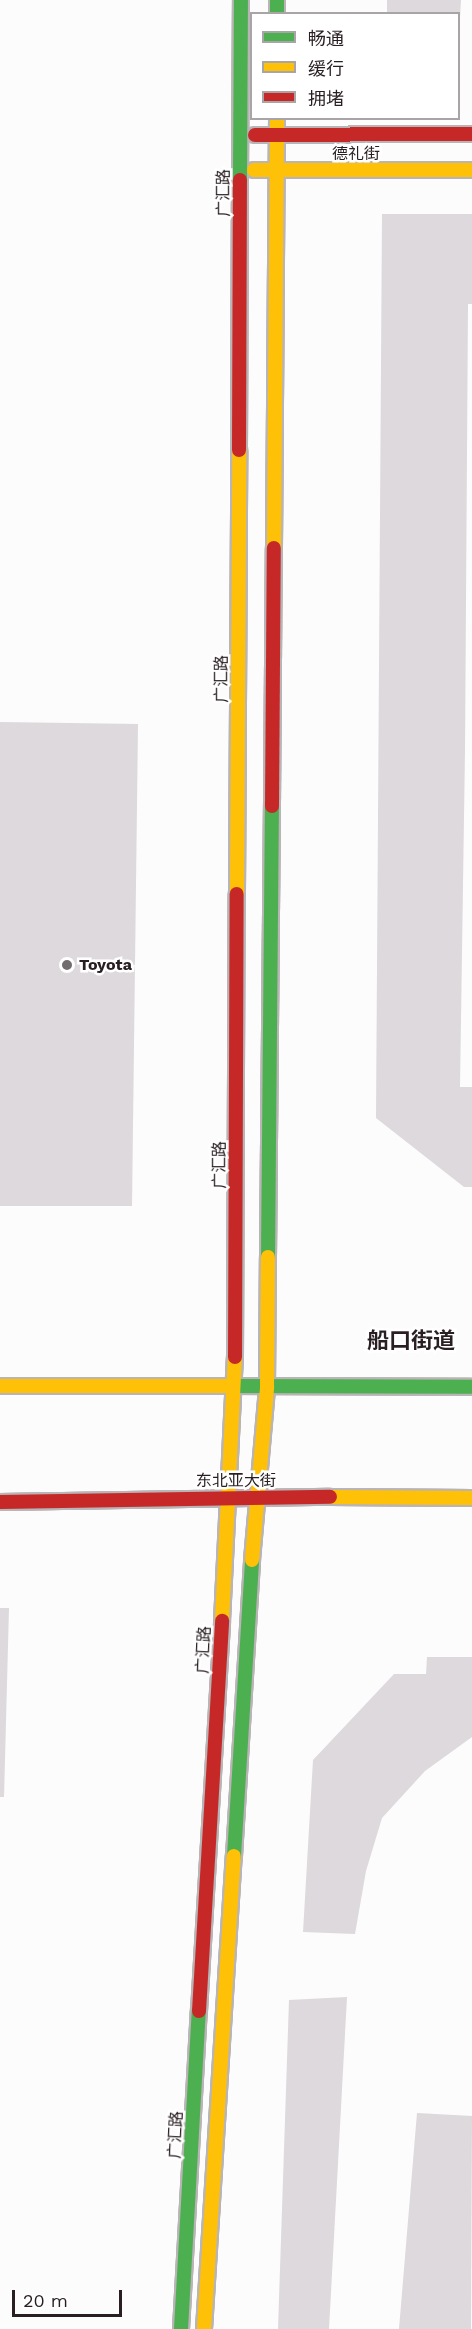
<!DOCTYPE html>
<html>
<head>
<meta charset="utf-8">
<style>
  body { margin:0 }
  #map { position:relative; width:472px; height:2329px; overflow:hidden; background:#fcfcfc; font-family:"Work Sans","Noto Sans SC",sans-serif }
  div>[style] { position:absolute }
  .building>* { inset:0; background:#ddd9dc }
  .roads { filter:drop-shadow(2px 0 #b9b4b6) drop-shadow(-2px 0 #b9b4b6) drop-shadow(0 2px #b9b4b6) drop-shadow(0 -2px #b9b4b6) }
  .fast>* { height:14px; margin:-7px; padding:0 7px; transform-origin:7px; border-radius:7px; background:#4caf50 }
  .slow>* { height:14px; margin:-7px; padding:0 7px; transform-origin:7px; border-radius:7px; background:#ffc107 }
  .jam>* { height:14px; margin:-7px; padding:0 7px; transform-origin:7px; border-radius:7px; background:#c62828 }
  .dots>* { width:16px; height:16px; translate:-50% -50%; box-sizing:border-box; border:3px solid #fff; border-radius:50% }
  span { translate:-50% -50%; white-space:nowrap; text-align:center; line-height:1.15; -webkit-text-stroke:5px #fff; paint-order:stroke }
  .street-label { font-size:16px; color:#291f22 }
  .poi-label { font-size:16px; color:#291f22; font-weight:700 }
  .left { translate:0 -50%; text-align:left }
  .district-label { font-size:22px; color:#291f22; font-weight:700 }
  .legend { position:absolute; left:250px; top:12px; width:210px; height:108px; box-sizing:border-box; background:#fff; border:2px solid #a9a5a7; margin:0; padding:8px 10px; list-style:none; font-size:18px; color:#291f22 }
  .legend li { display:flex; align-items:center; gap:12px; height:30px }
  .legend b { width:30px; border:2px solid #a9a5a7 }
  .scale { position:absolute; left:12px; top:2290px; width:110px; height:27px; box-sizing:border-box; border:3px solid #291f22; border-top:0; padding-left:8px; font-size:18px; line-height:21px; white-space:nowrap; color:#291f22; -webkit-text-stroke:4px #fff; paint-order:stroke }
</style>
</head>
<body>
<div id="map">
  <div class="building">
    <div style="clip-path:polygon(387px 0,461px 0,460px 18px,458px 14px,387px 14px)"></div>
    <div style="clip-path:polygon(382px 214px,472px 214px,472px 304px,468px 304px,465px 750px,460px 1087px,472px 1087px,472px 1187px,464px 1187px,376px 1118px)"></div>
    <div style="clip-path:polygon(0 722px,138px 724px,132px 1206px,0 1206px)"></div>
    <div style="clip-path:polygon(0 1608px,9px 1608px,4px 1797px,0 1797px)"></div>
    <div style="clip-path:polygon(427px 1657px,472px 1657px,472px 1737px,425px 1771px,382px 1818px,366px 1871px,355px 1934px,303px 1932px,313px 1760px,394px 1674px,426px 1674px)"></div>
    <div style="clip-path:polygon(347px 1997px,329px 2329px,278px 2329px,289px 2000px)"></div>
    <div style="clip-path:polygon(417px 2113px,472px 2116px,471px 2329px,399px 2329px)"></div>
  </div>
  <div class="roads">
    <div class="fast">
      <div style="left:277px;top:0;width:14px;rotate:90deg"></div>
      <div style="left:240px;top:180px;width:180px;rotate:-89.7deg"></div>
      <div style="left:268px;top:1257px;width:451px;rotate:-89.5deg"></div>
      <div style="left:231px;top:1386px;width:241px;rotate:0.2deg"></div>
      <div style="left:234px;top:1856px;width:297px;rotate:-86.5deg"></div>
      <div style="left:181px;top:2329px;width:319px;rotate:-86.8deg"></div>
    </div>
    <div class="slow">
      <div style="left:254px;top:170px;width:218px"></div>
      <div style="left:274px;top:548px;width:430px;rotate:-89.6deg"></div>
      <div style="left:237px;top:894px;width:444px;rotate:-89.7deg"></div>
      <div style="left:0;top:1386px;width:231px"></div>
      <div style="left:330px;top:1497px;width:142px;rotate:0.4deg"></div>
      <div style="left:252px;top:1560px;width:174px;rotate:-85deg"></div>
      <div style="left:267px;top:1387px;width:130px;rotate:-89.6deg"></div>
      <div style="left:222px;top:1621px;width:264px;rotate:-87.2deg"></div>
      <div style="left:204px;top:2329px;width:474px;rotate:-86.4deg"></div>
    </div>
    <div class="jam">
      <div style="left:255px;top:135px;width:217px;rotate:-0.3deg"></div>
      <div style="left:239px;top:450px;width:270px;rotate:-89.8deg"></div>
      <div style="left:272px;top:806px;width:258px;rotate:-89.6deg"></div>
      <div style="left:235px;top:1357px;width:463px;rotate:-89.8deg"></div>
      <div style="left:0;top:1502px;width:330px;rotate:-0.9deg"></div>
      <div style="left:199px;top:2011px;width:391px;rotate:-86.6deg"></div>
    </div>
  </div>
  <div class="dots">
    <div style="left:67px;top:965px;background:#736c6e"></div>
  </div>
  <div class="street-label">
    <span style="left:356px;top:154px">德礼街</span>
    <span style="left:224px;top:193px;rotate:-90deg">广汇路</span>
    <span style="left:222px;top:679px;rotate:-90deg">广汇路</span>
    <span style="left:220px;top:1165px;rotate:-90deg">广汇路</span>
    <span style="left:236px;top:1481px">东北亚大街</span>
    <span style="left:204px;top:1650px;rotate:-87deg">广汇路</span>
    <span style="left:176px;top:2135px;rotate:-87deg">广汇路</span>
  </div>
  <div class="poi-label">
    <span class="left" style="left:79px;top:965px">Toyota</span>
  </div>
  <div class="district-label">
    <span style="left:411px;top:1341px">船口街道</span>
  </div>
  <ul class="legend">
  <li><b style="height:8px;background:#4caf50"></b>畅通</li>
  <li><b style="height:8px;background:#ffc107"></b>缓行</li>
  <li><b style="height:8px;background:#c62828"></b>拥堵</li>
  </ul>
  <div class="scale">20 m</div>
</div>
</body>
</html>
